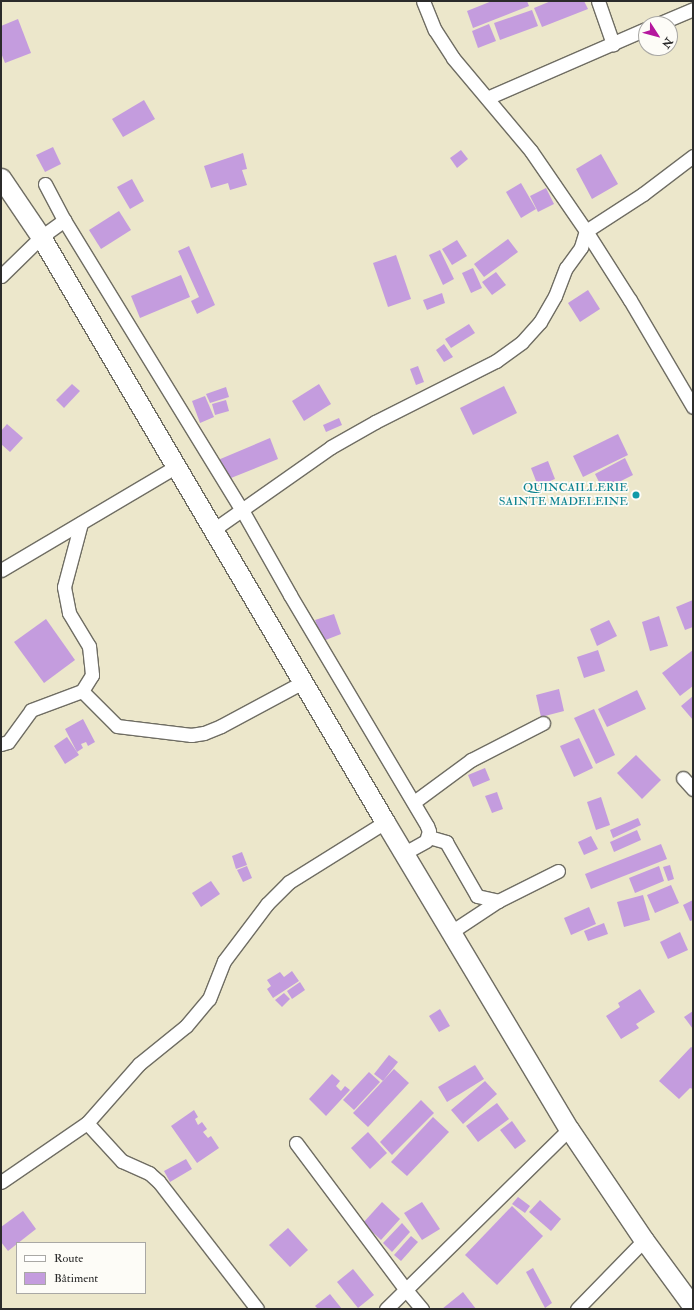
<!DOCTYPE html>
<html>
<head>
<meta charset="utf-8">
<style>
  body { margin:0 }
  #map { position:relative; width:694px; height:1310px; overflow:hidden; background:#ece7cb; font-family:"IM FELL Double Pica",serif }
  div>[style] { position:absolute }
  .building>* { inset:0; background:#c49cde }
  .roads { filter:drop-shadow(1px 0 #6f6d63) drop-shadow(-1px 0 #6f6d63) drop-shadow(0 1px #6f6d63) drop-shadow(0 -1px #6f6d63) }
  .street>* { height:13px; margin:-6.5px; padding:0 6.5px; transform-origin:6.5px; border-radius:6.5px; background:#fff }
  .secondary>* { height:19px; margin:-9.5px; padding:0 9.5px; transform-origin:9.5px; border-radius:9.5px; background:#fff }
  .dots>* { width:11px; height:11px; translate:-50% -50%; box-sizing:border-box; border:2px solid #fdfcf7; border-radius:50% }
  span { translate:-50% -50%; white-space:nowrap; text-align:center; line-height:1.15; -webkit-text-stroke:3.5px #fdfcf7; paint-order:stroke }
  .culture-label { font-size:12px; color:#0d838f }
  .right { translate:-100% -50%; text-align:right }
  .frame { position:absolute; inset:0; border:2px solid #2b2b2b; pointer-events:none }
  .legend { position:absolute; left:16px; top:1242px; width:130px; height:52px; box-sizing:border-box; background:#fdfcf7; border:1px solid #a9a8a5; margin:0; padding:5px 7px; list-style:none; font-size:12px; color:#2b2b2b }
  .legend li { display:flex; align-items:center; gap:8px; height:20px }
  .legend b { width:20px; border:1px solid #a9a8a5 }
  .north { position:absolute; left:638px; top:16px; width:40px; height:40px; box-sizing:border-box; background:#fdfcf7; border:1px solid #a9a8a5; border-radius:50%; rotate:126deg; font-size:11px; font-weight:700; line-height:16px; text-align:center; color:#2b2b2b }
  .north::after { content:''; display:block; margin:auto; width:14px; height:18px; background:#b5179e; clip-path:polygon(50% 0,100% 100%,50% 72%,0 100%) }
</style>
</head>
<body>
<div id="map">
  <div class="building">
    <div style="clip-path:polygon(492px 1px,527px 1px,529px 6px,473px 28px,467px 11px)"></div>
    <div style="clip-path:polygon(551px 1px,584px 1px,588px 9px,542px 27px,534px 8px)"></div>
    <div style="clip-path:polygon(532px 10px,538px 26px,500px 40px,494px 23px)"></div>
    <div style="clip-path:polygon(18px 19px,31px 53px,5px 63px,1px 53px,1px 26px)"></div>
    <div style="clip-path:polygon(489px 24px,496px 41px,478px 48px,472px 31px)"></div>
    <div style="clip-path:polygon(144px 100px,155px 119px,123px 137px,112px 119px)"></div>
    <div style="clip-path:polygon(53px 147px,61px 164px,45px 172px,36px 155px)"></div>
    <div style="clip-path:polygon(461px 150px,468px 159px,457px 168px,450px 158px)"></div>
    <div style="clip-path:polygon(243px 153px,247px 169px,242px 170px,247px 185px,230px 190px,228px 183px,211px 188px,204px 166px)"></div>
    <div style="clip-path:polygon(601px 154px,618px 184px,592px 199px,576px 169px)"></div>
    <div style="clip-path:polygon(132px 179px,144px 201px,130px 209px,117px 187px)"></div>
    <div style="clip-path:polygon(521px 183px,536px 209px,521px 218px,506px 192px)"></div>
    <div style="clip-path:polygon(546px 188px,554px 204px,538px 212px,530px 196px)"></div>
    <div style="clip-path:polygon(119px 211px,131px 230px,101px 249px,89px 230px)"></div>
    <div style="clip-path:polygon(508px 239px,518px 252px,484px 277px,474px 264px)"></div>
    <div style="clip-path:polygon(457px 240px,467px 256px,452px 265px,442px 249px)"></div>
    <div style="clip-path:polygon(189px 246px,215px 305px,197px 314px,191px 301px,199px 297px,178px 251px)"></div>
    <div style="clip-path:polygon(440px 250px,454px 279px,443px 285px,429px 255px)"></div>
    <div style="clip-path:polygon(396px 255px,411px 299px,388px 307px,373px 263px)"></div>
    <div style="clip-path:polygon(473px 268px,482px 288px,471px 293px,462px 273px)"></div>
    <div style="clip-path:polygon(496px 272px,506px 285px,492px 295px,482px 282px)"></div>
    <div style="clip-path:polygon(181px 275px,190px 297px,140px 318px,131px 296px)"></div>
    <div style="clip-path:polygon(588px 290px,600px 309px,580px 322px,568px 303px)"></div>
    <div style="clip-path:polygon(442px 293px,445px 303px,427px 310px,423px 300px)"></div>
    <div style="clip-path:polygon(469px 324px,475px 333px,451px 348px,445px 339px)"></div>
    <div style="clip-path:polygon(444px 344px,453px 357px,444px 362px,436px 350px)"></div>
    <div style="clip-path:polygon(418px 366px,424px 382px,416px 385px,410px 369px)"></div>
    <div style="clip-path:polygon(72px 384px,80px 391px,64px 408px,56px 400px)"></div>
    <div style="clip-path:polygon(319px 384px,331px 404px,304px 421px,292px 401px)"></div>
    <div style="clip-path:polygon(504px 386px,517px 413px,473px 435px,460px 408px)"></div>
    <div style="clip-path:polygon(226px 387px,229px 397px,210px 403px,206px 394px)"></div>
    <div style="clip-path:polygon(205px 396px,214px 417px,200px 423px,192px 401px)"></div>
    <div style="clip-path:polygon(226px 400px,229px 411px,215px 415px,212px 404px)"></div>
    <div style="clip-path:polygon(339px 418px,342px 425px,326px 432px,323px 425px)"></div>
    <div style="clip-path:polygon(7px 424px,23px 438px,10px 452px,1px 444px,1px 431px)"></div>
    <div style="clip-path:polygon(618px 434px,628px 455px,583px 477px,573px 456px)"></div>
    <div style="clip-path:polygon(270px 438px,278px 459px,226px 480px,218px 460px)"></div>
    <div style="clip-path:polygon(625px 458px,633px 475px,603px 490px,595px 474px)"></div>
    <div style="clip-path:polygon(548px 461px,555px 479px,538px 486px,531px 468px)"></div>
    <div style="clip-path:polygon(693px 600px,693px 627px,685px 630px,676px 607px)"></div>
    <div style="clip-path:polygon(334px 614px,341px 634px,323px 641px,315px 620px)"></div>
    <div style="clip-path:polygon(659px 616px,668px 646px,650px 651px,642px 622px)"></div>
    <div style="clip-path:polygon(46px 619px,75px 660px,44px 683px,14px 642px)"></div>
    <div style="clip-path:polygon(609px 620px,617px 636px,597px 646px,590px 629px)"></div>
    <div style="clip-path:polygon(598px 650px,605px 671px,584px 678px,577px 657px)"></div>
    <div style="clip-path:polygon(693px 650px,693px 686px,680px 696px,662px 673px)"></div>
    <div style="clip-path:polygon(559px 689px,564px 711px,541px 717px,536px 695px)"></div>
    <div style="clip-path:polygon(637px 690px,646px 709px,607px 727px,598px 709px)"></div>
    <div style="clip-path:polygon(693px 696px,693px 720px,681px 706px)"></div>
    <div style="clip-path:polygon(594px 709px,615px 755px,596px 764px,574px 718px)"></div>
    <div style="clip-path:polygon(83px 719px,95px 742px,88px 746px,86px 742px,81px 744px,83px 748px,77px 752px,65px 729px)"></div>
    <div style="clip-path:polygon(67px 737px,79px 755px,65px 764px,54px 746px)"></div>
    <div style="clip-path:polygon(579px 738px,593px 768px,574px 777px,560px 746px)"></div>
    <div style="clip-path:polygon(636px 755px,661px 780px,642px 799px,617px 773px)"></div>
    <div style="clip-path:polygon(485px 768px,490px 780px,473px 787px,468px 775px)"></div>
    <div style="clip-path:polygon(497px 792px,503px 809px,492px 813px,485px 796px)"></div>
    <div style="clip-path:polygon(601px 797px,610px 825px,596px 830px,587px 802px)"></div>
    <div style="clip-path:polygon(638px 818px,641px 825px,613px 838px,610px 830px)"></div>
    <div style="clip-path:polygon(637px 830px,641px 840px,614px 852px,610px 842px)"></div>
    <div style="clip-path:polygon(591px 836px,598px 849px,584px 855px,578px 842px)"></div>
    <div style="clip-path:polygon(661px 844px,667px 859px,591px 889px,585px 874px)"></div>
    <div style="clip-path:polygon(242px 852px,247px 865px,236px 869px,232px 856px)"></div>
    <div style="clip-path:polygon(670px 865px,674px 879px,668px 881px,663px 867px)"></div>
    <div style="clip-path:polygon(247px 866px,252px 878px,243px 882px,237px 870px)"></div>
    <div style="clip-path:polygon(659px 866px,664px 881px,635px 893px,629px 878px)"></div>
    <div style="clip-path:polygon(211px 881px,220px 894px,201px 907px,192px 893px)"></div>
    <div style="clip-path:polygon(671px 885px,679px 903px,655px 913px,647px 895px)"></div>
    <div style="clip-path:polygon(643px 895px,650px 920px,624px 927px,617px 902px)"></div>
    <div style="clip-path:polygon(693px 900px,693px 920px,690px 921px,683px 905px)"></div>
    <div style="clip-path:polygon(589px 907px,596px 924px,571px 935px,564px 918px)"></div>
    <div style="clip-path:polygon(604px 923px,608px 934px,588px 941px,584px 931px)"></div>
    <div style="clip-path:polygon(680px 932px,688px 950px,668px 959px,660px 942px)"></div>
    <div style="clip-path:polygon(292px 971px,299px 981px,273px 998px,267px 989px,271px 986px,267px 980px,280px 972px,284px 977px)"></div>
    <div style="clip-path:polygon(300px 982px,305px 990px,292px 999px,287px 991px)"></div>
    <div style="clip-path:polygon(640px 989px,655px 1012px,636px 1024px,639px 1028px,621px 1039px,606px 1016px,620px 1007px,618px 1003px)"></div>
    <div style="clip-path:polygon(284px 993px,290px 999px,282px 1007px,275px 1000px)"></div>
    <div style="clip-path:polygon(440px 1009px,450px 1026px,439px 1032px,429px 1016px)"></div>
    <div style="clip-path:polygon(693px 1011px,693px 1029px,684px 1017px)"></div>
    <div style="clip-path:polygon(691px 1047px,693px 1048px,693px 1089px,690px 1088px,679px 1099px,659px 1081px)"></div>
    <div style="clip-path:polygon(389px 1055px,398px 1062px,383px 1081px,374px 1074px)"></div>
    <div style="clip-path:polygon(475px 1065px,484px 1079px,447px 1102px,438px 1087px)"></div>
    <div style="clip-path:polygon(394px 1069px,409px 1083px,368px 1127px,353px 1113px)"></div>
    <div style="clip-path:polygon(369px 1072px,380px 1082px,354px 1110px,343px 1100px)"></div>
    <div style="clip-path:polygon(332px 1074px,340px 1081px,336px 1086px,341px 1091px,345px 1086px,350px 1090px,326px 1116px,309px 1099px)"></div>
    <div style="clip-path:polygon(485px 1081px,497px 1094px,463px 1124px,451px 1110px)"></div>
    <div style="clip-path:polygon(421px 1100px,434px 1113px,392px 1155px,380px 1142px)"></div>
    <div style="clip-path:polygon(497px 1103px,509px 1119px,478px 1142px,466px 1126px)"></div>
    <div style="clip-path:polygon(194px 1110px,198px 1117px,195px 1119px,198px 1125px,202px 1122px,207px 1129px,203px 1132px,208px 1138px,211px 1136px,219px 1148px,197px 1163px,171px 1126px)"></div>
    <div style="clip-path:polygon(433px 1117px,449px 1132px,407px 1176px,391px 1162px)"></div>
    <div style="clip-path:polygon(512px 1121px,526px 1141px,515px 1149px,500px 1130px)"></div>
    <div style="clip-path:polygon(368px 1132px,387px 1153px,370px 1169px,351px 1148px)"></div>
    <div style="clip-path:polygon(186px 1159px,192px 1169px,170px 1182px,164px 1171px)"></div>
    <div style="clip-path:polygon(518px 1197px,530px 1206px,525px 1213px,512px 1204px)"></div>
    <div style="clip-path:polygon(540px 1200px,561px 1219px,551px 1231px,529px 1212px)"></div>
    <div style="clip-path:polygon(382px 1202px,400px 1219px,381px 1240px,363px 1223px)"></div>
    <div style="clip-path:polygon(422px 1202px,440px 1229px,422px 1240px,404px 1213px)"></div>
    <div style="clip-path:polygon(512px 1206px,543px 1236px,497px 1285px,465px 1255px)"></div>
    <div style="clip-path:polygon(23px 1211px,36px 1229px,8px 1251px,1px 1242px,1px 1227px)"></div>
    <div style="clip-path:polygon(402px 1223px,410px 1232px,392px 1252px,383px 1243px)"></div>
    <div style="clip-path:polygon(288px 1228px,308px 1250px,290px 1267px,269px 1245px)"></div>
    <div style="clip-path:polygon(411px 1236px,418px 1242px,401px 1261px,394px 1255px)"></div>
    <div style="clip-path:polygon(533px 1268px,552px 1303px,545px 1308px,526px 1272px)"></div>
    <div style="clip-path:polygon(353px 1269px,374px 1295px,358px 1308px,337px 1282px)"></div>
    <div style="clip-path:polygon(463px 1292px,476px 1309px,442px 1309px)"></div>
    <div style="clip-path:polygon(330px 1294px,342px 1309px,318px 1309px,315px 1306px)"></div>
  </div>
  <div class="roads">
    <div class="street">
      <div style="left:423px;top:1px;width:31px;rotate:68deg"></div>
      <div style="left:435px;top:30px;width:33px;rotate:57deg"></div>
      <div style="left:453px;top:58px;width:121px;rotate:50deg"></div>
      <div style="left:531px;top:151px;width:97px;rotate:55.5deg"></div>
      <div style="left:586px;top:231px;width:82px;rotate:57.5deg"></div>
      <div style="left:630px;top:300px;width:124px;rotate:59.5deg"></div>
      <div style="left:598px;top:1px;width:46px;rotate:70.8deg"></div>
      <div style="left:658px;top:24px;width:38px;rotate:-23deg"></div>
      <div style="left:487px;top:98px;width:173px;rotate:-23.5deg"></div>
      <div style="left:45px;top:184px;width:41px;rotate:62.2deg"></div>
      <div style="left:64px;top:220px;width:340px;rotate:58.5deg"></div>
      <div style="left:242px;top:510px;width:98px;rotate:60.5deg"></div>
      <div style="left:290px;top:595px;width:269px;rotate:59.3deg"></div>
      <div style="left:427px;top:826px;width:5px;rotate:68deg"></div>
      <div style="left:429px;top:831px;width:10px;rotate:107deg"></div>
      <div style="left:426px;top:841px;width:25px;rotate:151deg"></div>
      <div style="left:1px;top:276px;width:56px;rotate:-44.3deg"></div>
      <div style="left:41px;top:237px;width:29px;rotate:-36deg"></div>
      <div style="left:81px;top:523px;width:66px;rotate:104.9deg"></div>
      <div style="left:64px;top:587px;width:26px;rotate:79deg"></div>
      <div style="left:69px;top:613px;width:39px;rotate:59deg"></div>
      <div style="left:89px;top:646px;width:29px;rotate:84deg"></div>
      <div style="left:92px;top:675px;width:19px;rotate:122deg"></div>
      <div style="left:213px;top:530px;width:144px;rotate:-35.1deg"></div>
      <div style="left:331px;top:447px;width:51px;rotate:-29.6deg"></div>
      <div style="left:375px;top:422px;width:136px;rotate:-26.8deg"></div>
      <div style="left:496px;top:361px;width:32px;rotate:-36deg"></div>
      <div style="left:522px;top:342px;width:27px;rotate:-48deg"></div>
      <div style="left:540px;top:322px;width:30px;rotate:-60deg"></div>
      <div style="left:555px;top:296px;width:30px;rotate:-69deg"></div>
      <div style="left:566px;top:268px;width:26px;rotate:-54deg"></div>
      <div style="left:581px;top:247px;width:17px;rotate:-73deg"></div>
      <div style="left:586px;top:231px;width:68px;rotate:-33deg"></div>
      <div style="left:643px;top:194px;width:63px;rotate:-37.2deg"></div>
      <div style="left:1px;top:570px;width:204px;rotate:-30.6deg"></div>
      <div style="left:1px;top:744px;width:7px;rotate:-16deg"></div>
      <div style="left:8px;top:742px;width:39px;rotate:-54deg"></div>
      <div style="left:31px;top:710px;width:54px;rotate:-20.4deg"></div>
      <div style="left:82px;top:691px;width:49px;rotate:45deg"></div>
      <div style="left:117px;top:726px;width:75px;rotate:6.9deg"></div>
      <div style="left:191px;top:735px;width:13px;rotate:-9deg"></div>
      <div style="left:204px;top:733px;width:18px;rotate:-22deg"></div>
      <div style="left:221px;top:726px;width:93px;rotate:-28.2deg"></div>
      <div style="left:683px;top:778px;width:15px;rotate:48deg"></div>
      <div style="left:414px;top:802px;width:71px;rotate:-36.4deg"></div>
      <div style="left:471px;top:760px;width:81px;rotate:-27.2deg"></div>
      <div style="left:429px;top:837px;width:18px;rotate:16deg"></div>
      <div style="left:446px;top:842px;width:62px;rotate:60.1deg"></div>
      <div style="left:477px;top:896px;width:22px;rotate:13deg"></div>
      <div style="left:498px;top:901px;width:67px;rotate:-26.6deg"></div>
      <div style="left:451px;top:932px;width:56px;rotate:-33.4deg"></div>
      <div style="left:87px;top:1123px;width:52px;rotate:47.4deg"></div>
      <div style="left:122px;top:1161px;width:30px;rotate:24deg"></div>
      <div style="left:149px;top:1173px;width:13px;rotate:42deg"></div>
      <div style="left:159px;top:1182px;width:160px;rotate:52.3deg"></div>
      <div style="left:296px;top:1143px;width:184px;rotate:53.2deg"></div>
      <div style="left:406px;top:1290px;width:25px;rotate:50deg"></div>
      <div style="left:1px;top:1182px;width:104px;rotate:-34.5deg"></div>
      <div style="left:87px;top:1123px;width:79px;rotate:-48.6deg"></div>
      <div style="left:139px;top:1064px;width:60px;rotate:-39deg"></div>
      <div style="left:186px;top:1026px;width:35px;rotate:-50deg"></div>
      <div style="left:209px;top:999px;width:41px;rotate:-68.5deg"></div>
      <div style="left:224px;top:961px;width:71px;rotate:-53deg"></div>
      <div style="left:267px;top:904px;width:31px;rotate:-45deg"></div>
      <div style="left:289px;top:882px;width:113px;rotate:-32deg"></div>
      <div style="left:386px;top:1309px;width:257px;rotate:-44.5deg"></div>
      <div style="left:577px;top:1309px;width:96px;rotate:-45.8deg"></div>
    </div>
    <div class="secondary">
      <div style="left:1px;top:178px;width:71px;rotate:55.9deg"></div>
      <div style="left:41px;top:237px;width:679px;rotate:59.54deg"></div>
      <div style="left:385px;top:822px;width:358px;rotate:59.1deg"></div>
      <div style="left:569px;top:1129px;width:134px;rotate:56deg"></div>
      <div style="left:644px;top:1240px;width:83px;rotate:53.8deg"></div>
    </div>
  </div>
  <div class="dots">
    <div style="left:636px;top:495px;background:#0f9aa8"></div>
  </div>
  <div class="culture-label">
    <span class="right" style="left:628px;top:495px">QUINCAILLERIE<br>SAINTE MADELEINE</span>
  </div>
  <div class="frame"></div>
  <ul class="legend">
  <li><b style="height:5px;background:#fff"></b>Route</li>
  <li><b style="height:11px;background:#c49cde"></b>Bâtiment</li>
  </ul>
  <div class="north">N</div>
</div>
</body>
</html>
